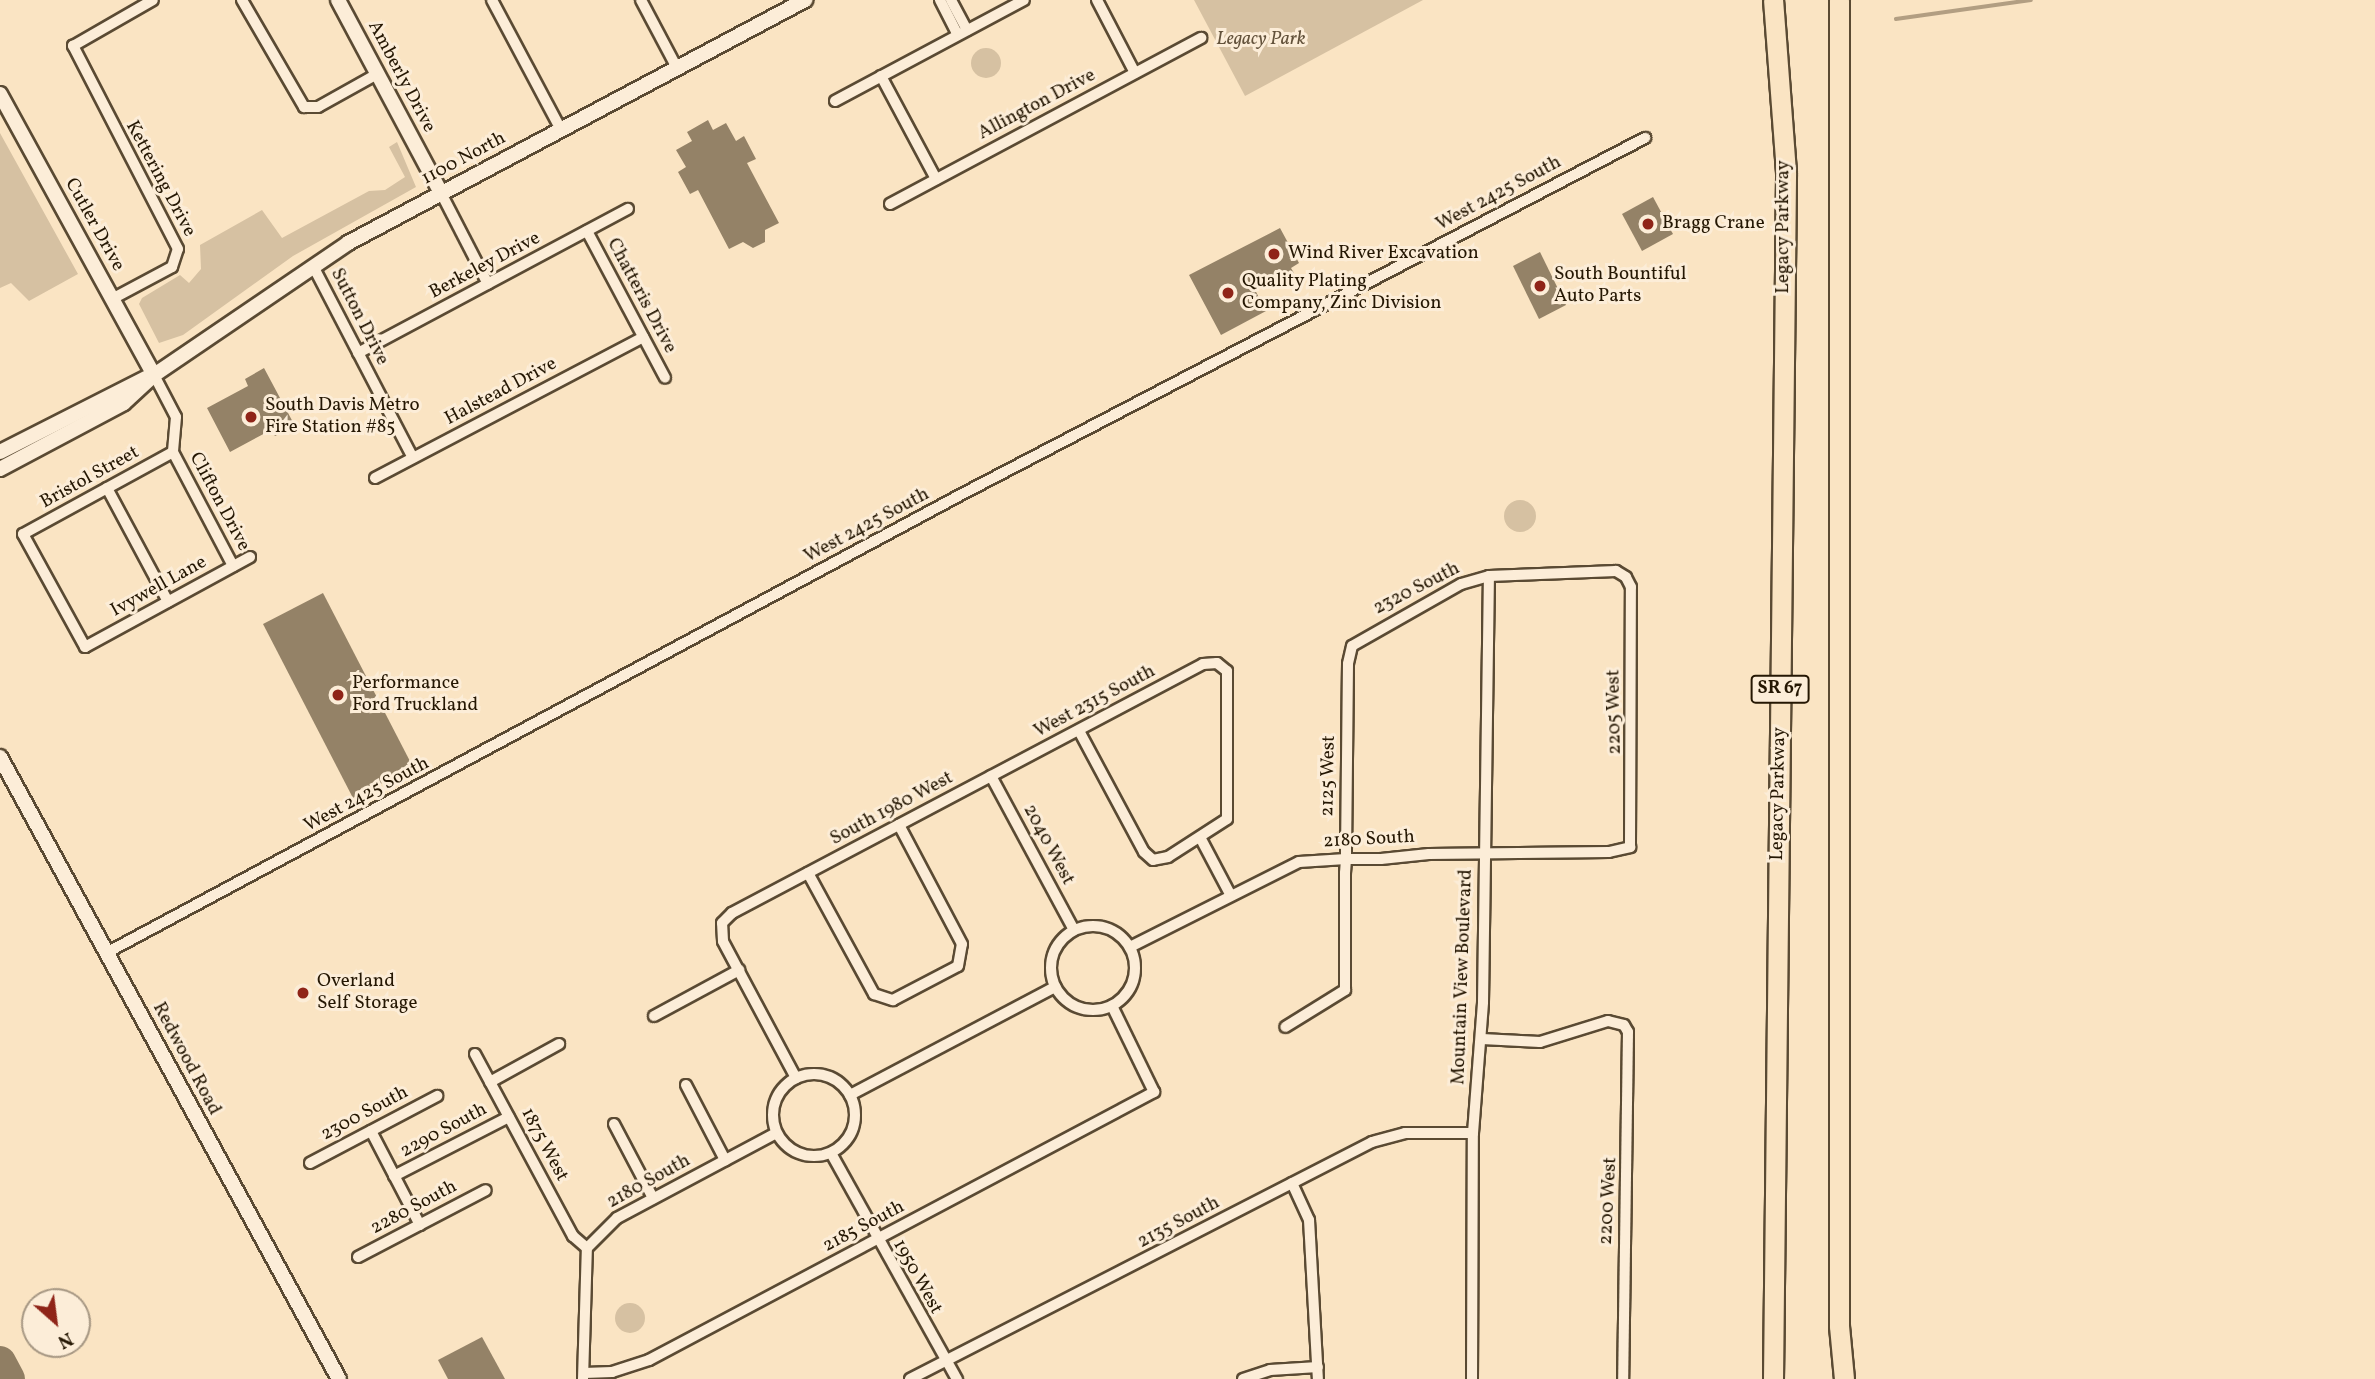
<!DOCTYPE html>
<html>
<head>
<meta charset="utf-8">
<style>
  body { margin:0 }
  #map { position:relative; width:2375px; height:1379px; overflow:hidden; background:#fae4c3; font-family:Vollkorn,serif }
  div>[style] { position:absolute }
  .green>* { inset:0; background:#d6c1a2 }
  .round { border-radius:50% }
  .stream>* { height:3.5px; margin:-1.75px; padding:0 1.75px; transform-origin:1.75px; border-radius:1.75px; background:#b29e82 }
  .taxiway>* { height:32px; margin:-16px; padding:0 16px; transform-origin:16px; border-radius:16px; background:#907e63 }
  .building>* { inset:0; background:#948267 }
  .roads { filter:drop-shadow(2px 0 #5a4a33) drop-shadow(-2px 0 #5a4a33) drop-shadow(0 2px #5a4a33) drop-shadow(0 -2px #5a4a33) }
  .street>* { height:10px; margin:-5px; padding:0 5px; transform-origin:5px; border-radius:5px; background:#fcedd8 }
  .street>.ring { margin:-5px; padding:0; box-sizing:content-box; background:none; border:10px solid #fcedd8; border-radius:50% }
  .secondary>* { height:14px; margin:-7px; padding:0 7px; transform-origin:7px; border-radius:7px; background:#fcedd8 }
  .highway>* { height:19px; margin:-9.5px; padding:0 9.5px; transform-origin:9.5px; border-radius:9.5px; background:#fae4c3 }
  .dots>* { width:19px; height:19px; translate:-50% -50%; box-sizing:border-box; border:4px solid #fcedd8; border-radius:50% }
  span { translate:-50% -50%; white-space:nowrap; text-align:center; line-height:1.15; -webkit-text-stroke:6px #fcedd8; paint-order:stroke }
  .shield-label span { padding:2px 5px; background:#fcedd8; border:2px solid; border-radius:5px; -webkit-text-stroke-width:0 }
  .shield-label { font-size:18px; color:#251703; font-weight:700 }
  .park-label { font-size:19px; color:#63523b; font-style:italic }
  .street-label { font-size:19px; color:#251703 }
  .poi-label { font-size:19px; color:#251703 }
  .left { translate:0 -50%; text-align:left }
  .north { position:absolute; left:21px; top:1288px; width:70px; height:70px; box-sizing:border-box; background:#fcedd8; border:2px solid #a69783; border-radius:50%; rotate:152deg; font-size:19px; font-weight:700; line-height:28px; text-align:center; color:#251703 }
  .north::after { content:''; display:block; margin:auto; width:24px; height:32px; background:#8f2418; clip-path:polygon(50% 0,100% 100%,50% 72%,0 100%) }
</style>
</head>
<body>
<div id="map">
  <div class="green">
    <div style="clip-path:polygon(1194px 0,1423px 0,1245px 96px)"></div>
    <div class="round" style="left:971px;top:48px;width:30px;height:30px"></div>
    <div style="clip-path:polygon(0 133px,78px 274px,29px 301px,11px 283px,0 288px)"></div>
    <div style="clip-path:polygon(397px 142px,416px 187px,293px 256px,183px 335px,159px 343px,139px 304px,142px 298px,180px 275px,189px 283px,201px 269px,200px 245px,262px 210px,282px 238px,369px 191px,385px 190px,405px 177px,389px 147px)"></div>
    <div class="round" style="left:1504px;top:500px;width:32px;height:32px"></div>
    <div class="round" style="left:615px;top:1303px;width:30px;height:30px"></div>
  </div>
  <div class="stream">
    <div style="left:1896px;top:19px;width:136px;rotate:-8deg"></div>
  </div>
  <div class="taxiway">
    <div style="left:0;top:1362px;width:19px;rotate:62deg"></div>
  </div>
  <div class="building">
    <div style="clip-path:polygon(708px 120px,713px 130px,726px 123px,736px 141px,744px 136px,756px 159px,747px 163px,779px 223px,765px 230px,765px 242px,753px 248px,743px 242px,729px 249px,698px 190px,690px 194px,678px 172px,686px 167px,676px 150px,692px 141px,687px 132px)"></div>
    <div style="clip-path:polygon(1653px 197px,1673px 234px,1642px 251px,1622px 214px)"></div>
    <div style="clip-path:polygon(1280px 228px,1299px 263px,1291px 268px,1294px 273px,1254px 288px,1266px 311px,1221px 335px,1189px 275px)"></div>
    <div style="clip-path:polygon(1540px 252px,1566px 305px,1539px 319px,1513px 266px)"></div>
    <div style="clip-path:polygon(264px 368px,295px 426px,275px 436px,271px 430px,230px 452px,207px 408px,248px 386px,245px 379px)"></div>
    <div style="clip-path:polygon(323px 593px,413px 767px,353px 798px,263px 624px)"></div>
    <div style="clip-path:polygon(482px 1337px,505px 1379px,448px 1379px,438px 1360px)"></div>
  </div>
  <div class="roads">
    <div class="street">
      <div style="left:242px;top:0;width:124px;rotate:59.9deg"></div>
      <div style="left:304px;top:107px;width:14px"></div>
      <div style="left:318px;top:107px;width:68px;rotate:-29.2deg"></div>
      <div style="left:492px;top:0;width:147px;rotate:62deg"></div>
      <div style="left:641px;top:0;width:77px;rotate:62.1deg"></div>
      <div style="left:940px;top:0;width:39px;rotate:63deg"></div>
      <div style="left:951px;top:0;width:34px;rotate:62deg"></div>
      <div style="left:1097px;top:0;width:82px;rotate:62.5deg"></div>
      <div style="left:881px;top:76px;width:117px;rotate:61.9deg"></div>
      <div style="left:835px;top:101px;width:214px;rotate:-28.1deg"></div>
      <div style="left:441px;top:193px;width:102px;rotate:62.7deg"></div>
      <div style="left:890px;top:204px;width:353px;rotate:-28.1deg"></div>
      <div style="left:587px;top:231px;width:166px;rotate:62deg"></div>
      <div style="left:313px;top:266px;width:216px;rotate:62.5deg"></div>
      <div style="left:112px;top:299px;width:68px;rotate:-28.1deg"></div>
      <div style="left:172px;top:267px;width:19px;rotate:-72deg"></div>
      <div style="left:178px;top:249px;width:229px;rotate:-117.3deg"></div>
      <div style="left:73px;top:46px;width:92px;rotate:-29.9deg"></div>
      <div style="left:358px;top:353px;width:306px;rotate:-28.1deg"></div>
      <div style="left:154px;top:375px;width:47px;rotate:62.4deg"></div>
      <div style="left:176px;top:417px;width:35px;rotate:95deg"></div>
      <div style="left:173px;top:452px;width:129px;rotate:62.2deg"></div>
      <div style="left:173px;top:452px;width:171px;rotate:151.3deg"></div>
      <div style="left:23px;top:534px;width:129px;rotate:61.2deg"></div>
      <div style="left:85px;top:647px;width:188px;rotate:-28.6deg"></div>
      <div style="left:375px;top:478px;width:303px;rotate:-27.7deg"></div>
      <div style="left:107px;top:488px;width:129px;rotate:61.8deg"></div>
      <div style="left:991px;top:776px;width:175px;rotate:61.7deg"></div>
      <div style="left:1201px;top:839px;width:64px;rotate:62.2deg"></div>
      <div style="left:808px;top:873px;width:138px;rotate:61.4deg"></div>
      <div style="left:874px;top:994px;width:20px;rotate:18deg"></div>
      <div style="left:893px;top:1000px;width:73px;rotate:-27.6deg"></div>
      <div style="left:958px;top:966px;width:22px;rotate:-80deg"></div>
      <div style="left:962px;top:944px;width:135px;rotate:-117.9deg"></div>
      <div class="ring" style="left:1051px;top:926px;width:74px;height:74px"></div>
      <div style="left:1130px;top:947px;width:189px;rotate:-26.7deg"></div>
      <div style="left:1299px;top:862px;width:47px;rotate:-3.7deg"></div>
      <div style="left:1346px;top:859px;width:35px"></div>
      <div style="left:1381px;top:859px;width:48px;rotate:-5.9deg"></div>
      <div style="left:1429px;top:854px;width:180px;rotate:-0.6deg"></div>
      <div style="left:1609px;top:852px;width:22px;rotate:-13deg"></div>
      <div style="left:1630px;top:847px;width:260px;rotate:-89.8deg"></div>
      <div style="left:1631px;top:587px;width:11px;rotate:-117deg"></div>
      <div style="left:1626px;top:577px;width:12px;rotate:-149deg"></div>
      <div style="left:1616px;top:571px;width:127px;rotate:177.7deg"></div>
      <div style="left:1489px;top:576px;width:29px;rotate:164deg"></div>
      <div style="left:1461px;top:584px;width:125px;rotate:150.4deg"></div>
      <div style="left:1352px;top:646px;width:18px;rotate:103deg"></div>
      <div style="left:1348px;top:664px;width:182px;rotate:90.6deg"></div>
      <div style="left:1346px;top:846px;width:13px;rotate:90deg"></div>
      <div style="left:1346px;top:859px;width:14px;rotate:94deg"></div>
      <div style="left:1345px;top:873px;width:117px;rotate:90deg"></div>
      <div style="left:1345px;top:990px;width:70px;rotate:148.3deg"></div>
      <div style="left:108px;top:952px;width:974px;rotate:-28.2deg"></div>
      <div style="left:966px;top:492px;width:766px;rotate:-27.54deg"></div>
      <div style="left:654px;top:1016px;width:97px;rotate:-28.4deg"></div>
      <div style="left:1482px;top:1039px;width:58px;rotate:3deg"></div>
      <div style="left:1540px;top:1042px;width:71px;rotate:-17.2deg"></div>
      <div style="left:1608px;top:1021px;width:16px;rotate:14deg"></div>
      <div style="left:1624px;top:1025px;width:8px;rotate:60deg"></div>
      <div style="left:1628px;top:1032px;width:347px;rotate:90.8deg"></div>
      <div style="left:475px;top:1054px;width:207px;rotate:61.7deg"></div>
      <div style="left:573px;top:1236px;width:18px;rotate:41deg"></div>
      <div class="ring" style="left:773px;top:1074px;width:72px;height:72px"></div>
      <div style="left:796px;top:1078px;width:155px;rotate:-118.1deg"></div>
      <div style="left:723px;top:941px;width:18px;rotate:-93deg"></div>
      <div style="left:722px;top:923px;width:14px;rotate:-45deg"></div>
      <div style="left:732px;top:913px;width:533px;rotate:-27.86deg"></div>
      <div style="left:1203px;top:664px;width:14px;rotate:-4deg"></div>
      <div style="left:1217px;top:663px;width:13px;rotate:39deg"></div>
      <div style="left:1227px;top:671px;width:148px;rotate:90deg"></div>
      <div style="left:1227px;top:819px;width:70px;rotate:147.2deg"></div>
      <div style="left:1168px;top:857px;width:15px;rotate:169deg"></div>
      <div style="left:1153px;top:860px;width:12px;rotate:-138deg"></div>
      <div style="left:1144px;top:852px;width:137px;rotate:-118.2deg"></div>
      <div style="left:490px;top:1082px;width:79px;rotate:-28.8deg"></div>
      <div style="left:686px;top:1085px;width:85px;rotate:62.5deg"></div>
      <div style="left:850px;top:1095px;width:232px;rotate:-27.8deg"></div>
      <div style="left:614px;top:1124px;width:84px;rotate:62.2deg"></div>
      <div style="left:371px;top:1131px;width:106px;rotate:62.5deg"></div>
      <div style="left:831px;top:1153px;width:259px;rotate:60.9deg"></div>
      <div style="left:310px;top:1163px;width:144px;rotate:-27.8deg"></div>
      <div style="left:394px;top:1176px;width:129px;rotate:-27.2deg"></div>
      <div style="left:1292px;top:1183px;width:41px;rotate:65.3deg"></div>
      <div style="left:1309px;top:1220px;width:159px;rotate:86.8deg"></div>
      <div style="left:358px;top:1257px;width:144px;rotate:-27.6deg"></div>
      <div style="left:584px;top:1373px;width:28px;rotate:-2deg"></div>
      <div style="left:612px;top:1372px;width:39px;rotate:-18deg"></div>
      <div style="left:649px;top:1360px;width:572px;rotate:-27.95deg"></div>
      <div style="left:1154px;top:1092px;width:96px;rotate:-116deg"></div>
      <div style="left:583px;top:1379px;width:131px;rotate:-88.3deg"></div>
      <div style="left:587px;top:1248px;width:42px;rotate:-45deg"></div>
      <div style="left:617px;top:1218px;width:180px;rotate:-28.1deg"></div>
      <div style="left:910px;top:1379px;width:519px;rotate:-27.16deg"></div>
      <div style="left:1372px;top:1142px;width:34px;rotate:-15deg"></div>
      <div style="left:1405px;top:1133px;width:68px"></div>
      <div style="left:1243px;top:1379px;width:28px;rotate:-18deg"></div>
      <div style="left:1270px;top:1370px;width:48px;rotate:-3.6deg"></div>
      <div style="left:1472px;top:1379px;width:246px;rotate:-89.8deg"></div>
      <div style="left:1473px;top:1133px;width:131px;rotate:-85.6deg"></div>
      <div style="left:1483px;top:1002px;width:426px;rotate:-89.2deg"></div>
    </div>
    <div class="secondary">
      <div style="left:338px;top:0;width:219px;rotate:61.9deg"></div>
      <div style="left:0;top:94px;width:320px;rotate:61.3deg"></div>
      <div style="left:0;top:452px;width:164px;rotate:-26.9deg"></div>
      <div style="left:0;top:469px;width:140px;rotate:-28deg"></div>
      <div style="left:124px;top:403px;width:41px;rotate:-43deg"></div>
      <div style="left:154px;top:375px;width:235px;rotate:-34.2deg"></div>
      <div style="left:348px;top:243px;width:518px;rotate:-28deg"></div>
      <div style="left:0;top:757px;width:708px;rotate:61.41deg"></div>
    </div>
    <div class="highway">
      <div style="left:1839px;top:0;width:1326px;rotate:90deg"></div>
      <div style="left:1839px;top:1326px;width:53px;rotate:84.6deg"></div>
      <div style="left:1773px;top:1379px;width:1207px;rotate:-89.38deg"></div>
      <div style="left:1786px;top:172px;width:172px;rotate:-94.3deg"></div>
    </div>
  </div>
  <div class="dots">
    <div style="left:1648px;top:224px;background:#8f2418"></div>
    <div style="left:1274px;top:254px;background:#8f2418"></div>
    <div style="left:1540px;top:286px;background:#8f2418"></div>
    <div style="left:1228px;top:293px;background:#8f2418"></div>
    <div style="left:251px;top:417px;background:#8f2418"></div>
    <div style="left:338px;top:695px;background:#8f2418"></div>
    <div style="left:303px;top:993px;background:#8f2418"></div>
  </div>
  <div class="shield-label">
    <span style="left:1780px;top:689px">SR 67</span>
  </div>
  <div class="park-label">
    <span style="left:1261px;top:40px">Legacy Park</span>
  </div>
  <div class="street-label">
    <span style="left:401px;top:77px;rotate:62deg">Amberly Drive</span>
    <span style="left:1037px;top:105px;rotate:-28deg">Allington Drive</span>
    <span style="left:464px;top:159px;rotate:-28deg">1100 North</span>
    <span style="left:160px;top:179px;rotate:62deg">Kettering Drive</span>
    <span style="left:1499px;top:194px;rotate:-28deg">West 2425 South</span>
    <span style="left:94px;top:225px;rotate:61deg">Cutler Drive</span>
    <span style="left:1784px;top:227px;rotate:-90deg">Legacy Parkway</span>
    <span style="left:485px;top:266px;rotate:-28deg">Berkeley Drive</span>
    <span style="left:641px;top:296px;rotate:62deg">Chatteris Drive</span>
    <span style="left:359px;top:317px;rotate:63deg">Sutton Drive</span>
    <span style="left:501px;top:392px;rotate:-28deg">Halstead Drive</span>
    <span style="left:90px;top:478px;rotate:-29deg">Bristol Street</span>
    <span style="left:219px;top:502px;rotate:62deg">Clifton Drive</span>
    <span style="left:867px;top:526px;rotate:-28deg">West 2425 South</span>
    <span style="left:159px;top:587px;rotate:-29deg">Ivywell Lane</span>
    <span style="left:1417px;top:589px;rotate:-27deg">2320 South</span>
    <span style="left:1095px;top:702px;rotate:-28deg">West 2315 South</span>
    <span style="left:1615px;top:712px;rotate:-91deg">2205 West</span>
    <span style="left:1329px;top:776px;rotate:-89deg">2125 West</span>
    <span style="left:1779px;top:794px;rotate:-89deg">Legacy Parkway</span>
    <span style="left:367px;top:795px;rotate:-28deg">West 2425 South</span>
    <span style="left:892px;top:809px;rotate:-28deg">South 1980 West</span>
    <span style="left:1369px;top:840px;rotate:-3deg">2180 South</span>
    <span style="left:1048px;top:845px;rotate:62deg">2040 West</span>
    <span style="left:1463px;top:977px;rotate:-88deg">Mountain View Boulevard</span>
    <span style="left:186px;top:1059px;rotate:62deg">Redwood Road</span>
    <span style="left:365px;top:1114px;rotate:-28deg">2300 South</span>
    <span style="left:444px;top:1131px;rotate:-28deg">2290 South</span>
    <span style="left:544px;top:1145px;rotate:62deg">1875 West</span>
    <span style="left:649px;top:1182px;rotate:-29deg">2180 South</span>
    <span style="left:1609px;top:1201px;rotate:-87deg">2200 West</span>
    <span style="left:414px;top:1208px;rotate:-28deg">2280 South</span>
    <span style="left:1179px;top:1223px;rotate:-28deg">2135 South</span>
    <span style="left:864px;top:1227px;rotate:-28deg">2185 South</span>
    <span style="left:917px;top:1277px;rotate:61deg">1950 West</span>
  </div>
  <div class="poi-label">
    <span class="left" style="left:1662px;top:224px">Bragg Crane</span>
    <span class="left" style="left:1288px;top:254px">Wind River Excavation</span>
    <span class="left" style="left:1554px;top:286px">South Bountiful<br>Auto Parts</span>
    <span class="left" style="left:1242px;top:293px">Quality Plating<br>Company, Zinc Division</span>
    <span class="left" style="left:265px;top:417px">South Davis Metro<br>Fire Station #85</span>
    <span class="left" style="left:352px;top:695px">Performance<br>Ford Truckland</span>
    <span class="left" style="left:317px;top:993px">Overland<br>Self Storage</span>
  </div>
  <div class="north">N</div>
</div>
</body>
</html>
